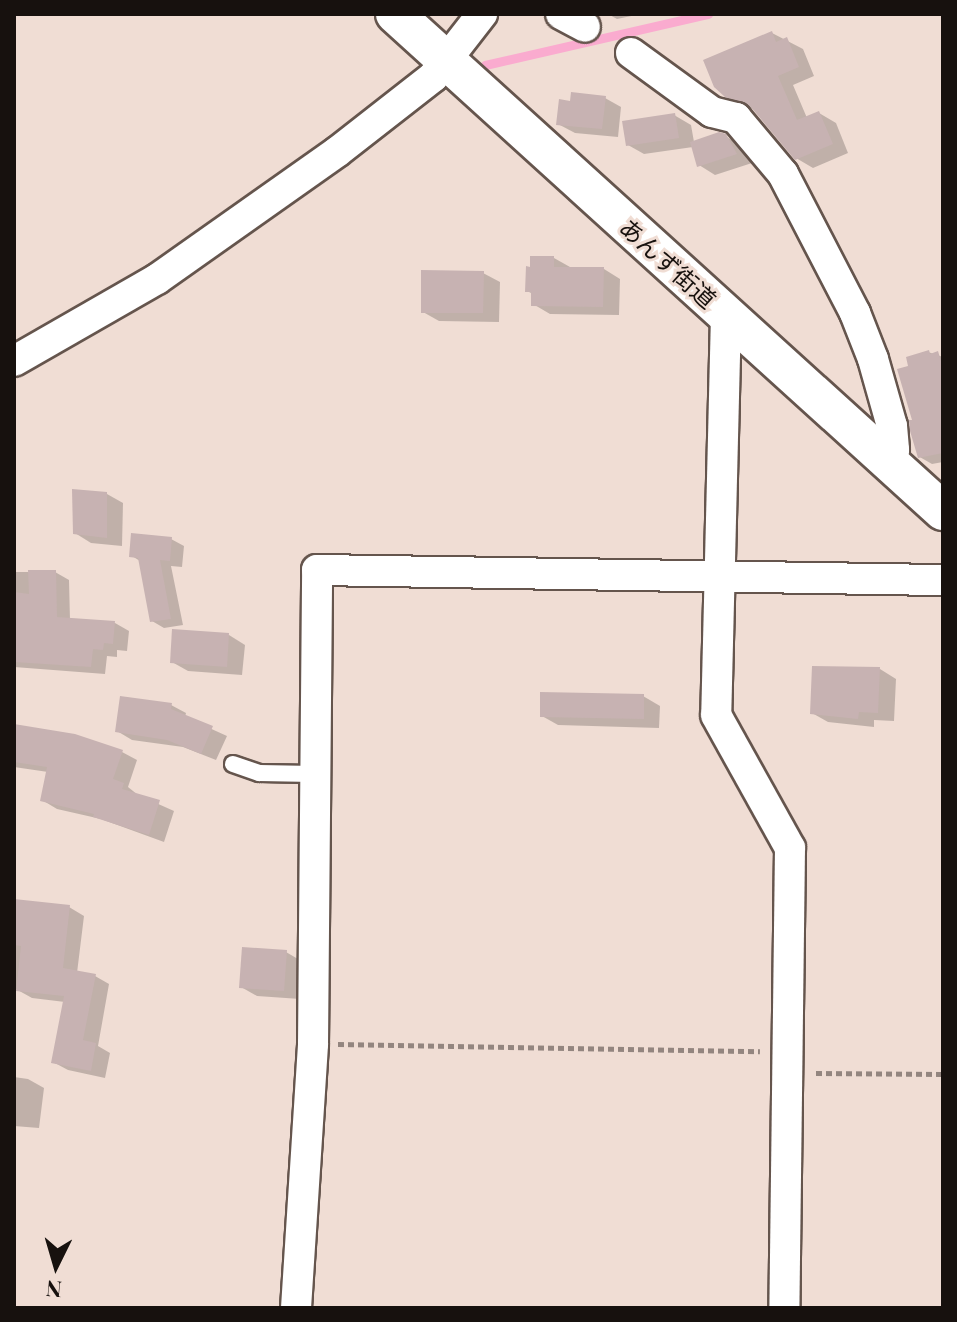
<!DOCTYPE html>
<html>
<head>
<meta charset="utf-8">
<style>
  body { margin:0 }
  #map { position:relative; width:957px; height:1322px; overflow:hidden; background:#f0ddd4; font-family:"Playfair Display","Noto Sans JP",serif }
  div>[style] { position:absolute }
  .shadow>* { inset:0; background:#0003 }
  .stream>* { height:9px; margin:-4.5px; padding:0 4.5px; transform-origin:4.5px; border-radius:4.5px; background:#faabcf }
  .building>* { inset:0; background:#c7b2b2 }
  .path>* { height:5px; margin-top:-2.5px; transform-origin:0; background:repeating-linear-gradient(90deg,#93857f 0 6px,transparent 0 10px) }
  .roads { filter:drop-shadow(2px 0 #65554d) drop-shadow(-2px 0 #65554d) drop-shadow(0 2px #65554d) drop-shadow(0 -2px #65554d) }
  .service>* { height:16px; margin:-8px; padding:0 8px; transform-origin:8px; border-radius:8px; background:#fff }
  .minor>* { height:30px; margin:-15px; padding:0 15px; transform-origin:15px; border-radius:15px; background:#fff }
  .tertiary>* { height:38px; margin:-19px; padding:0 19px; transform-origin:19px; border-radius:19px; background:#fff }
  span { translate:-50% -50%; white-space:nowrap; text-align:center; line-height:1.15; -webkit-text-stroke:6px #f0ddd4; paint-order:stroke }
  .street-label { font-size:24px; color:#17110e }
  .frame { position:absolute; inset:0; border:16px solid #17110e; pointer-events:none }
  .north { position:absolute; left:16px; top:1226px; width:80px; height:80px; -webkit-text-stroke:6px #f0ddd4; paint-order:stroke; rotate:185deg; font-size:22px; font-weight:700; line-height:32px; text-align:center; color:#17110e }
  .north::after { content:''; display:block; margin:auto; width:28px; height:36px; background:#17110e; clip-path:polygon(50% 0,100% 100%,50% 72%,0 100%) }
</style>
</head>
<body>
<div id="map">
  <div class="shadow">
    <div style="clip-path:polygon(608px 14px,641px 14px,617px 19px)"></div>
    <div style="clip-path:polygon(772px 33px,803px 49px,814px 76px,793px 85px,807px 118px,819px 113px,836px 123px,848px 153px,813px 168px,796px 158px,755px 110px,726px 95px)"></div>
    <div style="clip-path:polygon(605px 98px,621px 107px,618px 137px,575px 133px,558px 124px,572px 103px)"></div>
    <div style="clip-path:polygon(674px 115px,691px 125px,694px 142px,725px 136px,742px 146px,752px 163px,715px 175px,699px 165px,693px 147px,644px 154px,628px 145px)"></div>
    <div style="clip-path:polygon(554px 258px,570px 267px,604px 269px,620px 279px,619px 315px,550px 314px,533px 304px,533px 294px,527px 291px,532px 269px)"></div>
    <div style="clip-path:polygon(483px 273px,500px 282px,499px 322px,439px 321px,423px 312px)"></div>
    <div style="clip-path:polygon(928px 352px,943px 357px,943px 462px,932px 464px,918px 456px,911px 367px)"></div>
    <div style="clip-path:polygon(107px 494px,123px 503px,122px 546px,91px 543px,75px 533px)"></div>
    <div style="clip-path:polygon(171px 539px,184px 546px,182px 567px,171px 566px,183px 625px,164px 628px,152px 621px,140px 561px,132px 556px)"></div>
    <div style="clip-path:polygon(14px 572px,55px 572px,69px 580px,70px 620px,115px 623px,129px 631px,127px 651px,117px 650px,117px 657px,107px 656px,105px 674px,14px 667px)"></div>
    <div style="clip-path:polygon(229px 635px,245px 645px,242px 675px,188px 671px,172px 662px)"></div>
    <div style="clip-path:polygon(880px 669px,896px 679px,894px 721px,874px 720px,874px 727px,828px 722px,812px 713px)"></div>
    <div style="clip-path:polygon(643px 696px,660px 706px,659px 728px,558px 725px,542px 716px)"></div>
    <div style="clip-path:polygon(171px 705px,186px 713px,185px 717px,227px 736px,216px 760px,183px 747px,132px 740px,117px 731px)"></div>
    <div style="clip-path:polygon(14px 726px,122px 752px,137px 760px,128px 787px,138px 795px,174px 811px,164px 842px,101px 819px,57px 809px,42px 800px,48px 772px,14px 767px)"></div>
    <div style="clip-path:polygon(14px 901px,69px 907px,84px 916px,77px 973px,95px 976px,109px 984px,98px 1046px,110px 1053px,105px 1078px,68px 1070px,53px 1062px,65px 1002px,32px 998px,14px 988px)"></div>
    <div style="clip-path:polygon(286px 952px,303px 962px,300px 999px,257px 996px,241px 987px)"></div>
    <div style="clip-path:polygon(14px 1077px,28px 1079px,44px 1088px,39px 1128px,14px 1126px)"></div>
  </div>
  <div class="stream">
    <div style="left:485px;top:65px;width:229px;rotate:-12.9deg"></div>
  </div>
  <div class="building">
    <div style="clip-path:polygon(772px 31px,776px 42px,787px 37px,799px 67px,778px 76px,797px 120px,819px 111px,833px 144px,795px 160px,750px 106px,725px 97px,714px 87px,703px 60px)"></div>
    <div style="clip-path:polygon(571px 92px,606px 96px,602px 129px,556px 125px,559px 99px,570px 101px)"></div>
    <div style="clip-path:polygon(675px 113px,679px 138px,626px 146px,622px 121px)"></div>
    <div style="clip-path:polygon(719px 132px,726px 134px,737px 154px,697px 167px,690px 142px)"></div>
    <div style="clip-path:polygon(530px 256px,554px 256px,554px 267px,604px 267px,603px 307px,531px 306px,531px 292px,525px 292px,526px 266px,530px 267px)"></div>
    <div style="clip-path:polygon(421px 270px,484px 271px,483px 313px,421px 313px)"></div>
    <div style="clip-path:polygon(929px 350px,930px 354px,938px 351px,943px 368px,943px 453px,918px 458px,910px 431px,909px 420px,912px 420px,897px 369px,908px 366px,906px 357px)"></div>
    <div style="clip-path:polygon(72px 489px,107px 492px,107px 538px,73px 534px)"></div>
    <div style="clip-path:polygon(131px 533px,172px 537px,170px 561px,160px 560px,171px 619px,150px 622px,138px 558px,129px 557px)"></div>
    <div style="clip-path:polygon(28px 570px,56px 570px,57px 617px,115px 621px,113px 644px,104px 643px,103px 650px,93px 649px,91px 667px,14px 662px,14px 592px,29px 594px)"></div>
    <div style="clip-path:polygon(172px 629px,229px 633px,227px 667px,170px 663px)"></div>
    <div style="clip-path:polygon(812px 666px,880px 667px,878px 713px,859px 712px,858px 719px,810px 714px)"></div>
    <div style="clip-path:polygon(540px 692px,644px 694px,644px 719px,540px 717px)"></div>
    <div style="clip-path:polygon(120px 696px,172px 703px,171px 709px,213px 726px,201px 754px,167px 740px,115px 732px)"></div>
    <div style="clip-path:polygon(14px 724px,75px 734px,123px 750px,113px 779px,124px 783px,122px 789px,160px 800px,149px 835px,93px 817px,94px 814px,40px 801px,47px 767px,14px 762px)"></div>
    <div style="clip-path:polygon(14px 899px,70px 905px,63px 968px,96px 974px,83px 1040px,96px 1043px,91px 1071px,51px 1063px,64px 996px,16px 991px,21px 946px,14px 945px)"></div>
    <div style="clip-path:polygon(242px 947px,287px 950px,284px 991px,239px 988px)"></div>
  </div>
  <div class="path">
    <div style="left:338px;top:1044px;width:422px;rotate:1deg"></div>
    <div style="left:816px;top:1073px;width:127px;rotate:0.5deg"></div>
  </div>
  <div class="roads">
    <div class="service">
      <div style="left:233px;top:764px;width:28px;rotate:19deg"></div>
      <div style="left:259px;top:773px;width:55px;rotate:1deg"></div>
    </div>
    <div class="minor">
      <div style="left:561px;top:14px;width:27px;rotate:28deg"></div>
      <div style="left:631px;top:53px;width:100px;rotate:36.1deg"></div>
      <div style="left:712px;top:112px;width:25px;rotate:14deg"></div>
      <div style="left:736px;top:118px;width:73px;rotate:50deg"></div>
      <div style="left:783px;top:174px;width:157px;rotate:62.6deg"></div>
      <div style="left:855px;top:313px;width:49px;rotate:68.6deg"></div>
      <div style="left:873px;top:359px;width:70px;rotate:74.2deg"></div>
      <div style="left:892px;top:426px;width:24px;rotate:85deg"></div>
      <div style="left:894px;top:450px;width:12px;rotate:114deg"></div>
      <div style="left:726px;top:315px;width:400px;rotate:91.4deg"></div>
      <div style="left:716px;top:715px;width:152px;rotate:60.9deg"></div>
      <div style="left:790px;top:848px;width:460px;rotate:90.7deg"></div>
      <div style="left:14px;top:361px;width:165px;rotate:-29.8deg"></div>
      <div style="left:157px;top:279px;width:220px;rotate:-35.2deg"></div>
      <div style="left:337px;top:152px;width:122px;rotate:-38deg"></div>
      <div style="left:433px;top:77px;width:80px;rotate:-52.1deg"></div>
      <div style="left:296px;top:1308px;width:265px;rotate:-86.3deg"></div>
      <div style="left:313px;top:1044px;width:474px;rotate:-89.5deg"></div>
      <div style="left:317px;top:570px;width:626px;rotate:0.92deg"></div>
    </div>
    <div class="tertiary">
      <div style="left:395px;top:14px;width:740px;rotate:42.21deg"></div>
    </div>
  </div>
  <div class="street-label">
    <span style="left:668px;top:263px;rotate:42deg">あんず街道</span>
  </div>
  <div class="frame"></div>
  <div class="north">N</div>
</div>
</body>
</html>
